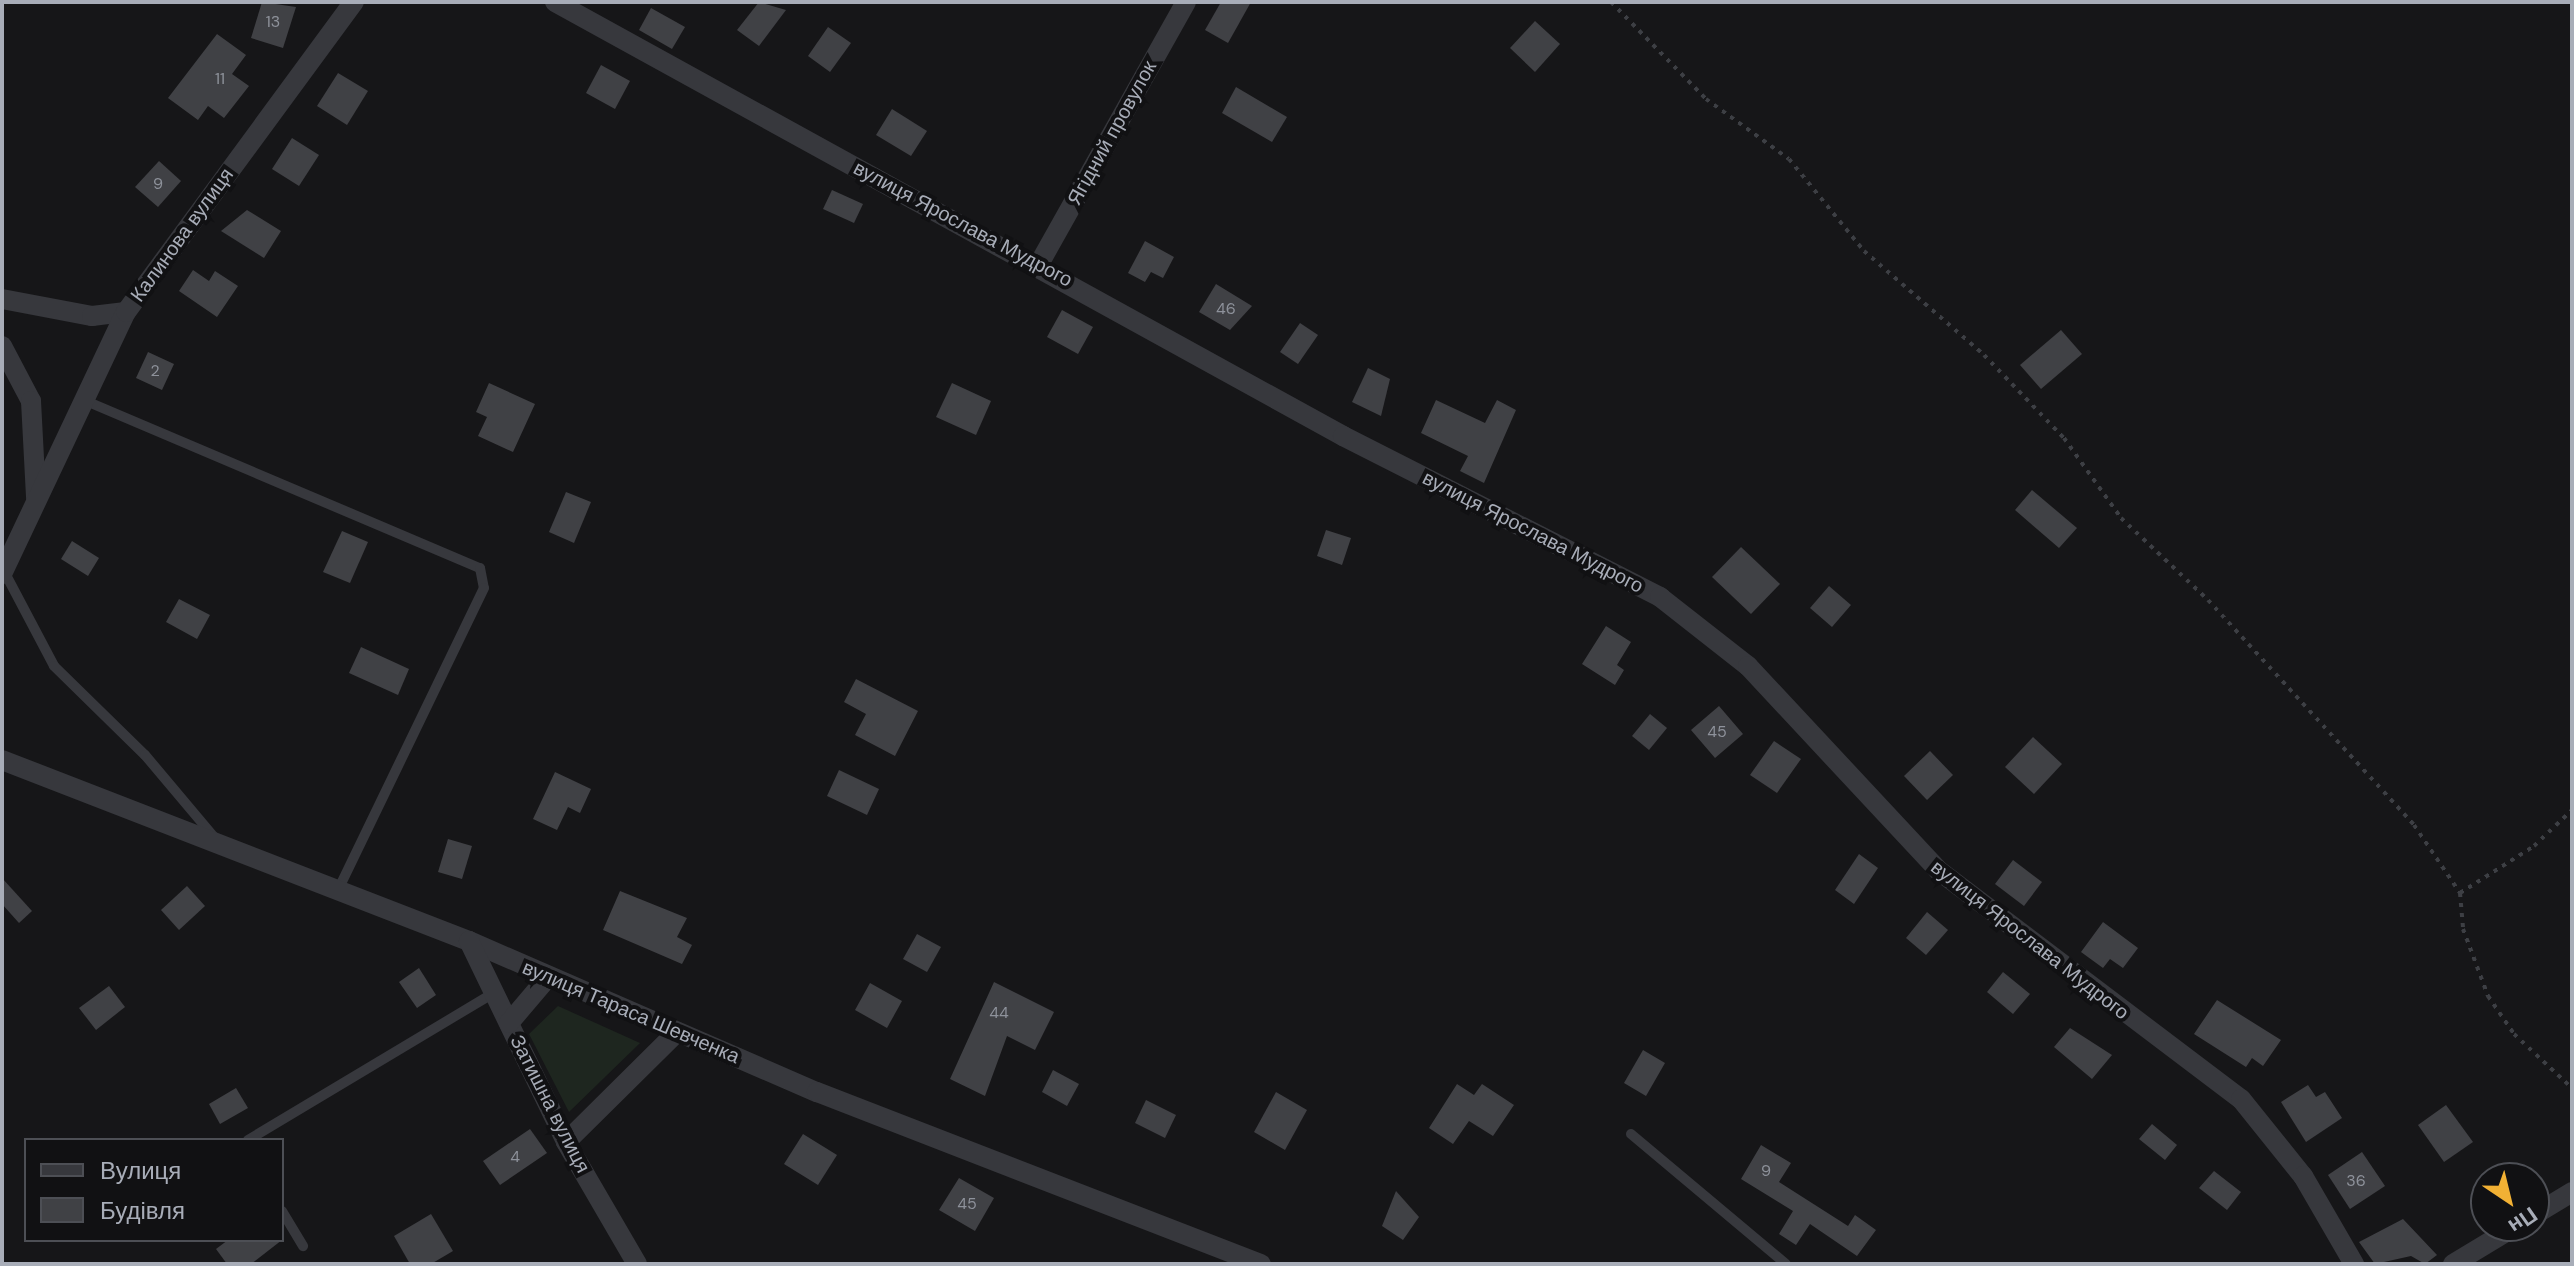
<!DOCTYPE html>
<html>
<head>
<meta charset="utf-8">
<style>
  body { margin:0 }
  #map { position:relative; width:2574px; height:1266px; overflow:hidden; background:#161618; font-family:"DM Sans",sans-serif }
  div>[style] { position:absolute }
  .green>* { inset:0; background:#1e261f }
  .building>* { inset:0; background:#404145 }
  .path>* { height:4px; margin-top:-2px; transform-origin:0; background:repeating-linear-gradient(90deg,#3d3f44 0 4px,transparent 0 10px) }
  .service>* { height:10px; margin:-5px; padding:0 5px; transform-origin:5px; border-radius:5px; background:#37383d }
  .minor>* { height:20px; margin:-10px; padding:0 10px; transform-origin:10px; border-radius:10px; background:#37383d }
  span { translate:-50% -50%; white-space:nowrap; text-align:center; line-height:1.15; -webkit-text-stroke:8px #111113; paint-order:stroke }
  .number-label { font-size:16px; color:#8e929b }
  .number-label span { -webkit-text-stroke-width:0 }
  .street-label { font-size:20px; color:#a8adb8 }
  .frame { position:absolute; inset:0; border:4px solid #a8adb8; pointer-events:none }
  .legend { position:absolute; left:24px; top:1138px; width:260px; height:104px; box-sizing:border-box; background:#111113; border:2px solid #4d4f55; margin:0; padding:10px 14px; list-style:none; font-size:24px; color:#a8adb8 }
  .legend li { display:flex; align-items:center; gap:16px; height:40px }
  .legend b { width:40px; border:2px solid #4d4f55 }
  .north { position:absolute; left:2470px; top:1162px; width:80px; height:80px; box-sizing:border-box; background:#111113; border:2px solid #4d4f55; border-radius:50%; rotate:145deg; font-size:22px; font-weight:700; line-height:32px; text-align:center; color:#a8adb8 }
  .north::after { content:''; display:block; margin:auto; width:28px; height:36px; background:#f2b134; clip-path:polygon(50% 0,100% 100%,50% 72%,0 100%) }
</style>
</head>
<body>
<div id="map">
  <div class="green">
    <div style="clip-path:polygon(558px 1006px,640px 1043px,569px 1112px,529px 1034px)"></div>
  </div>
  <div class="building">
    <div style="clip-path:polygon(262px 2px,296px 7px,283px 48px,251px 38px)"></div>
    <div style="clip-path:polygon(759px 2px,786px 10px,759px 46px,737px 30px)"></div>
    <div style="clip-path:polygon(1221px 2px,1251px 2px,1228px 43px,1205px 30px)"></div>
    <div style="clip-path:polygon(651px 8px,685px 27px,672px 49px,639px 30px)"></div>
    <div style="clip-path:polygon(1535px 21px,1560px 44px,1535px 72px,1510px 48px)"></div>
    <div style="clip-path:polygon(828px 27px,851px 43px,830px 72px,808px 56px)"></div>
    <div style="clip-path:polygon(217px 34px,246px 55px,232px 74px,249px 86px,224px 118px,208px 106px,198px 120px,168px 98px)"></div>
    <div style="clip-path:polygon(601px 65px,630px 81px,615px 109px,586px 93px)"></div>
    <div style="clip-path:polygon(338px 73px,368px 91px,347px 125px,317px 106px)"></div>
    <div style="clip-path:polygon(1236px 87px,1287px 117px,1272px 142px,1222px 113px)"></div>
    <div style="clip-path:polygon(892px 109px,927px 131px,911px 156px,876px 135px)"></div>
    <div style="clip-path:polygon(292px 138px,319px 155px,299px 186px,272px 169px)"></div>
    <div style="clip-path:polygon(159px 161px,181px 181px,158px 207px,135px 187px)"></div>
    <div style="clip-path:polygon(832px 190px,863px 204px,854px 223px,823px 209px)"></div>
    <div style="clip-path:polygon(247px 210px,281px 231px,264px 258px,221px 231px)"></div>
    <div style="clip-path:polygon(1145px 241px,1174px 257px,1163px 278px,1151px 272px,1145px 282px,1128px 273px)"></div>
    <div style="clip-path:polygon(193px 270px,209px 281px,215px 271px,238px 286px,217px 317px,179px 291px)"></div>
    <div style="clip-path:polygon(1216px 284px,1252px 306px,1230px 330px,1199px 312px)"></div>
    <div style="clip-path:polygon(1062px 310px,1093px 327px,1078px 354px,1047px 337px)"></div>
    <div style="clip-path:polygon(1300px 323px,1318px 335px,1298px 364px,1280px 352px)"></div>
    <div style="clip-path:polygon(2061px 330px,2082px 354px,2041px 389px,2020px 365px)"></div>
    <div style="clip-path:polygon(148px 352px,174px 364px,162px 390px,136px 378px)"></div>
    <div style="clip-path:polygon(1368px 368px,1390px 379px,1381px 416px,1352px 402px)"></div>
    <div style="clip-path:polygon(489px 383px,535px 404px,513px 452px,478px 436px,487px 417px,476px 412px)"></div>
    <div style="clip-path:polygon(952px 383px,991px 401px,976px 435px,936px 417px)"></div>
    <div style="clip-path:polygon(1436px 400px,1485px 423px,1497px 400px,1516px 410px,1484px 483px,1460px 471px,1468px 456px,1421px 433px)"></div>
    <div style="clip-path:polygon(2032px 490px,2077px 528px,2059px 548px,2015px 510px)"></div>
    <div style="clip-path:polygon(566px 492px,591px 502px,574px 543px,549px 532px)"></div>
    <div style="clip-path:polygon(1326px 530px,1351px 538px,1342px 565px,1317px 556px)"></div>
    <div style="clip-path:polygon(342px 531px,368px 542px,350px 583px,323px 572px)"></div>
    <div style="clip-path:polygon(72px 541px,99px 558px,88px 576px,61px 559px)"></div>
    <div style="clip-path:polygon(1741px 547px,1780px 584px,1751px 614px,1712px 577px)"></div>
    <div style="clip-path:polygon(1829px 586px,1851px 605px,1832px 627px,1810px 608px)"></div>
    <div style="clip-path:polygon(179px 599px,210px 615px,197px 639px,166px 622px)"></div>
    <div style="clip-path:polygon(1606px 626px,1631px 642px,1617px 665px,1624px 670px,1615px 685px,1582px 664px)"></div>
    <div style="clip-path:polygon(361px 647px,409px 669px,398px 695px,349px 673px)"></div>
    <div style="clip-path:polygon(856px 679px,918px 711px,895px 756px,855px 735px,866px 714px,844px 702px)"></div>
    <div style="clip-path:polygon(1719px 706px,1743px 734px,1715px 758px,1691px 730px)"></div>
    <div style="clip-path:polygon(1650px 714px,1667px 728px,1649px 750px,1632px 736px)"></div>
    <div style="clip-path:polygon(2033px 737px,2062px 764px,2034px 794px,2005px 767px)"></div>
    <div style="clip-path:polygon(1774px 741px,1801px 759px,1777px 793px,1750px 775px)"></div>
    <div style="clip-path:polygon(1930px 751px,1953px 775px,1927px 800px,1904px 776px)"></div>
    <div style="clip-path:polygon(839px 770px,879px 789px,867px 815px,827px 796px)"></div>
    <div style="clip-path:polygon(555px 772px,591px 789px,580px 813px,568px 807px,557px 830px,533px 819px)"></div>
    <div style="clip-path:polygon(448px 839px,472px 846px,462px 879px,438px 872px)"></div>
    <div style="clip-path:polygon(1859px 854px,1878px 868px,1854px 904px,1835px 890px)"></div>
    <div style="clip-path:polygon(2013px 860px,2042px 882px,2024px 906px,1995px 884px)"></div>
    <div style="clip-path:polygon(2px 878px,32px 911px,19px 923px,2px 904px)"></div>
    <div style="clip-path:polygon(187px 886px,205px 906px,179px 930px,161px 910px)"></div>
    <div style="clip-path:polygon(620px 891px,687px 918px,677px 937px,692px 945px,682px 964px,603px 930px)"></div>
    <div style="clip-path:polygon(1927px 912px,1948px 930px,1926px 955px,1906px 938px)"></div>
    <div style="clip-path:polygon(2103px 922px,2138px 948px,2123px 968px,2110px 959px,2103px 968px,2081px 952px)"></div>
    <div style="clip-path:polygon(917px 934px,941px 947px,927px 972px,903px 959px)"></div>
    <div style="clip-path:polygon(419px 968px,436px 995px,417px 1008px,399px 982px)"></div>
    <div style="clip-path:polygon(2003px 972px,2030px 994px,2013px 1014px,1987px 992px)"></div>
    <div style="clip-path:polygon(994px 982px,1054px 1012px,1035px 1050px,1007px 1036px,985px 1096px,950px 1079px)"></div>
    <div style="clip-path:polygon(870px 983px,902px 1001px,887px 1028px,855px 1010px)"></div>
    <div style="clip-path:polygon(109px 986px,125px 1007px,96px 1030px,79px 1008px)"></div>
    <div style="clip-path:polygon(2217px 1000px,2281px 1040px,2263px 1066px,2252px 1058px,2246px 1067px,2194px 1034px)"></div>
    <div style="clip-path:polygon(2070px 1028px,2112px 1055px,2092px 1079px,2054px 1047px)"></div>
    <div style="clip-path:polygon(1643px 1050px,1665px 1063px,1646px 1096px,1624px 1083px)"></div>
    <div style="clip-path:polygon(1053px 1070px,1079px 1084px,1067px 1106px,1042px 1092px)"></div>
    <div style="clip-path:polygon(1457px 1084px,1474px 1095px,1482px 1084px,1514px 1105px,1493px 1136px,1469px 1121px,1453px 1144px,1429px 1128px)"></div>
    <div style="clip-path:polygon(2308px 1085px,2316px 1097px,2325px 1092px,2342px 1118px,2306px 1142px,2281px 1102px)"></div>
    <div style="clip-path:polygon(236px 1088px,248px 1108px,220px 1124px,209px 1104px)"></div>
    <div style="clip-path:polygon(1276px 1092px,1307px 1110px,1285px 1150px,1254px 1132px)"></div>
    <div style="clip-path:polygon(1146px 1100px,1176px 1115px,1165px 1138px,1135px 1123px)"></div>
    <div style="clip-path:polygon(2446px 1105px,2473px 1142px,2444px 1162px,2418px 1125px)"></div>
    <div style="clip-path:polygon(2152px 1124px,2177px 1145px,2165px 1160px,2139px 1139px)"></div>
    <div style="clip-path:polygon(530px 1129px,547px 1153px,500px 1185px,483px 1161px)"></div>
    <div style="clip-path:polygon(803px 1134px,837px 1155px,818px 1185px,784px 1164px)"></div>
    <div style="clip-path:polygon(1761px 1145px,1791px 1163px,1779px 1182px,1848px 1226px,1855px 1215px,1876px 1230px,1857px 1256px,1810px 1224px,1796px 1245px,1779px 1234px,1793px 1211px,1741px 1179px)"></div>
    <div style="clip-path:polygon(2362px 1152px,2385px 1186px,2350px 1209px,2328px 1175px)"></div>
    <div style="clip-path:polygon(2214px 1171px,2241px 1192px,2227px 1210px,2199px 1188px)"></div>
    <div style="clip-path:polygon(959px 1178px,994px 1198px,975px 1231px,939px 1210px)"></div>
    <div style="clip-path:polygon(1396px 1191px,1419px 1217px,1403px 1240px,1382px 1226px)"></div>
    <div style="clip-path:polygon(431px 1214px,453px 1251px,431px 1264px,410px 1264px,394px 1236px)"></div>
    <div style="clip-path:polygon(2403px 1219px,2437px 1255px,2425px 1264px,2411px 1256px,2375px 1264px,2359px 1242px)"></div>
    <div style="clip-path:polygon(228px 1240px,282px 1240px,251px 1264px,227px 1264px,216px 1249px)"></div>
  </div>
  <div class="path">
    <div style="left:1611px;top:2px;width:136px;rotate:45.6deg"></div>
    <div style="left:1706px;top:99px;width:102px;rotate:35.9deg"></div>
    <div style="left:1789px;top:159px;width:119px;rotate:50.8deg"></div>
    <div style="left:1864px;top:251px;width:159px;rotate:40.9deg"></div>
    <div style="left:1984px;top:355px;width:115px;rotate:46.1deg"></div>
    <div style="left:2064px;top:438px;width:98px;rotate:54.5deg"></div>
    <div style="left:2121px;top:518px;width:120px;rotate:43.3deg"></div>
    <div style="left:2208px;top:600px;width:305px;rotate:47.5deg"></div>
    <div style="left:2414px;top:825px;width:82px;rotate:55.9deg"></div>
    <div style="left:2460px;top:893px;width:36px;rotate:85deg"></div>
    <div style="left:2463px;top:929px;width:72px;rotate:69.5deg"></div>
    <div style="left:2488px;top:996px;width:46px;rotate:55.6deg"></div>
    <div style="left:2514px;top:1034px;width:79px;rotate:43deg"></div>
    <div style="left:2460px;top:893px;width:88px;rotate:-32.4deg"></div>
    <div style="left:2534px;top:846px;width:52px;rotate:-43.5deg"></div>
  </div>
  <div class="service">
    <div style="left:86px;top:401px;width:428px;rotate:23deg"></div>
    <div style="left:480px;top:568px;width:20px;rotate:79deg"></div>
    <div style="left:484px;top:588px;width:335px;rotate:115.8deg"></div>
    <div style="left:4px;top:571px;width:107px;rotate:62.2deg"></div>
    <div style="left:54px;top:666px;width:127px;rotate:44.4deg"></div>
    <div style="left:145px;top:755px;width:107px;rotate:49.9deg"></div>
    <div style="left:1631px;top:1134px;width:202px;rotate:40deg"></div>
    <div style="left:248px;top:1140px;width:287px;rotate:-30.9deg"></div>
    <div style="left:282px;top:1211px;width:41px;rotate:59deg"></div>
  </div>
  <div class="minor">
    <div style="left:555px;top:2px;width:900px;rotate:28.84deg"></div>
    <div style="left:1343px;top:436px;width:356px;rotate:26.9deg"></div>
    <div style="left:1660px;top:597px;width:112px;rotate:38.1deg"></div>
    <div style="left:1748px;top:666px;width:279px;rotate:47deg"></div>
    <div style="left:1938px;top:870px;width:380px;rotate:37.1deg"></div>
    <div style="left:2241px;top:1099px;width:99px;rotate:51.2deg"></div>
    <div style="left:2303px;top:1176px;width:102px;rotate:59.9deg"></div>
    <div style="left:1039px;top:264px;width:300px;rotate:-60.7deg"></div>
    <div style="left:2px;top:299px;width:92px;rotate:10.7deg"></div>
    <div style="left:92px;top:316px;width:34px;rotate:-7deg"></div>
    <div style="left:2px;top:346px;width:62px;rotate:62.2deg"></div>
    <div style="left:31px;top:401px;width:97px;rotate:87deg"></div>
    <div style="left:2px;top:574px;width:290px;rotate:-64.7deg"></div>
    <div style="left:126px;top:312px;width:385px;rotate:-53.7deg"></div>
    <div style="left:2px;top:760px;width:501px;rotate:21.19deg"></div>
    <div style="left:469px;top:941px;width:379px;rotate:23.5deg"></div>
    <div style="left:817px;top:1092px;width:476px;rotate:21.2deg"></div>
    <div style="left:469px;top:941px;width:223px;rotate:64.2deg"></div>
    <div style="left:566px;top:1142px;width:141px;rotate:59.8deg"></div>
    <div style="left:509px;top:1023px;width:60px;rotate:-49.7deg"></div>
    <div style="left:566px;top:1142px;width:155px;rotate:-44.7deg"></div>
    <div style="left:2534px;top:1215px;width:44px;rotate:-31.2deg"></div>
    <div style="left:2453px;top:1264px;width:74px;rotate:-31.1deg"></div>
  </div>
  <div class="number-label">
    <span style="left:273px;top:22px">13</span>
    <span style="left:220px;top:79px">11</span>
    <span style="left:158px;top:184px">9</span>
    <span style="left:1226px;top:309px">46</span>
    <span style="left:155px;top:371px">2</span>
    <span style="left:1717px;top:732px">45</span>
    <span style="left:999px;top:1013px">44</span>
    <span style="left:515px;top:1157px">4</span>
    <span style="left:1766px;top:1171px">9</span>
    <span style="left:2356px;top:1181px">36</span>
    <span style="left:967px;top:1204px">45</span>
  </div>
  <div class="street-label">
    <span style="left:1112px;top:133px;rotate:-61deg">Ягідний провулок</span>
    <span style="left:963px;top:224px;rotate:28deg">вулиця Ярослава Мудрого</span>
    <span style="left:182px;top:235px;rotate:-54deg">Калинова вулиця</span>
    <span style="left:1533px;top:532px;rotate:27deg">вулиця Ярослава Мудрого</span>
    <span style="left:2030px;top:940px;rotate:38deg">вулиця Ярослава Мудрого</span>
    <span style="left:631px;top:1012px;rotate:23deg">вулиця Тараса Шевченка</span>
    <span style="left:550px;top:1104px;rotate:63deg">Затишна вулиця</span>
  </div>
  <div class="frame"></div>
  <ul class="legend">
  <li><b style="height:10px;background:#37383d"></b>Вулиця</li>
  <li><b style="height:22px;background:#404145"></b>Будівля</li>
  </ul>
  <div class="north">Пн</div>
</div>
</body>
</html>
